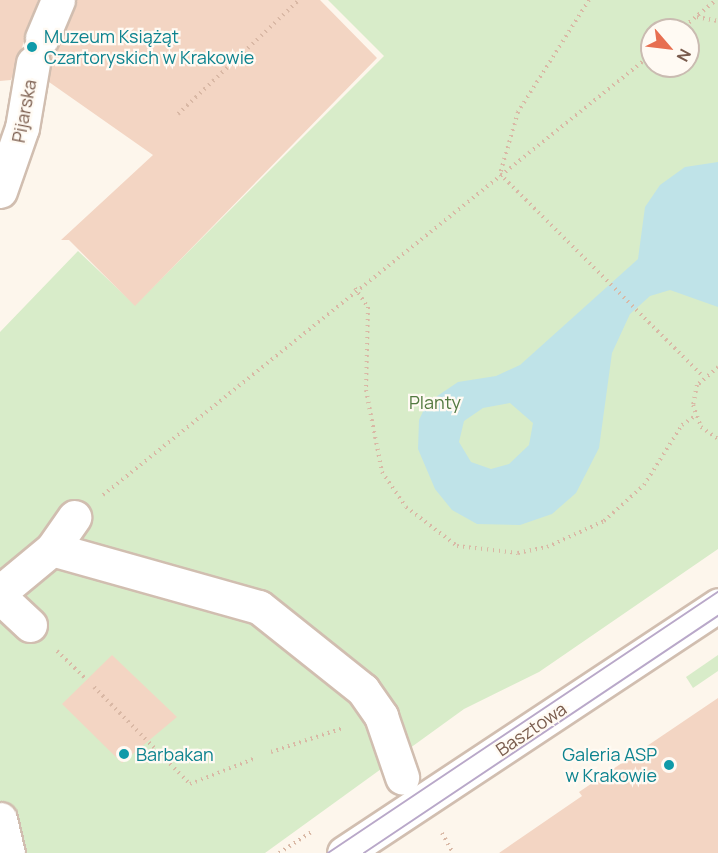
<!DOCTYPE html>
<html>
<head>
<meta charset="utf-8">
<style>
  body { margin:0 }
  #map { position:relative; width:718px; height:853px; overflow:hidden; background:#fdf6ec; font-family:Manrope,sans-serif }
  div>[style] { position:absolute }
  .green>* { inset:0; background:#d8ecc9 }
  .water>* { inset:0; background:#bfe3e8 }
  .building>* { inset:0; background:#f3d5c3 }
  .path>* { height:4px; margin-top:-2px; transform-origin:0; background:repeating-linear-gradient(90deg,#d9b8a5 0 1.5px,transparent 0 6px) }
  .roads { filter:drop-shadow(2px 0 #d1beb0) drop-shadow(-2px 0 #d1beb0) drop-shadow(0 2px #d1beb0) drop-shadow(0 -2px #d1beb0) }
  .street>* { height:33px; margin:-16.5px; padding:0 16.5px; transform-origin:16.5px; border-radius:16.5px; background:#fff }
  .tram>* { height:1.5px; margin:-0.75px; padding:0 0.75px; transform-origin:0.75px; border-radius:0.75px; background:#b9a8c9 }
  .dots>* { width:16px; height:16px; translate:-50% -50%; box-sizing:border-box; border:3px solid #fffaf3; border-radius:50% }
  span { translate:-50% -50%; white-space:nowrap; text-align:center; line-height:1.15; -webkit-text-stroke:4.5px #fffaf3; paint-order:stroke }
  .culture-label { font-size:18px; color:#0d838f }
  .left { translate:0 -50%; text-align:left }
  .right { translate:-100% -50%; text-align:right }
  .street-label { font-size:18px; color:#7a5c4d }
  .park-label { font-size:18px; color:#537a41 }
  .north { position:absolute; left:640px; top:18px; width:60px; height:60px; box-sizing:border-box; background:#fffaf3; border:2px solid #cabbb1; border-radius:50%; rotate:118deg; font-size:16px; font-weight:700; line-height:24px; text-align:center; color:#7a5c4d }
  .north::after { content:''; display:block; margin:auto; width:21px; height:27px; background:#e76f51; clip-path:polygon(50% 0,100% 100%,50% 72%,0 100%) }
</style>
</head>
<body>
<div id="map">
  <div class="green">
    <div style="clip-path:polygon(evenodd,328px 0,718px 0,718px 549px,539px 672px,464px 709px,265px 853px,0 853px,0 332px,78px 251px,135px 305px,384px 56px,328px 0,652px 30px,688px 30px,688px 66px,652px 66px,652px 30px)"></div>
    <div style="clip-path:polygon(718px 655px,718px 671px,693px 688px,686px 677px)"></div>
  </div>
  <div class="water">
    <div style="clip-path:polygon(evenodd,718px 162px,718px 307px,670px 290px,650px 296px,630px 314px,612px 353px,599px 448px,576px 493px,552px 514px,520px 525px,477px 524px,452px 510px,435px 489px,418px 449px,419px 420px,427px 403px,458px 382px,496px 376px,520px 365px,638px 259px,645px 207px,660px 185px,685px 167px,718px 162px,510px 403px,533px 423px,529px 445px,509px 464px,491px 469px,471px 462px,459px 442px,464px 421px,483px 408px,510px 403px)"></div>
  </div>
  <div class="building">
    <div style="clip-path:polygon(0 0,38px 0,11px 80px,0 81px)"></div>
    <div style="clip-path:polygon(76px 0,320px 0,377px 58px,135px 306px,69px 240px,61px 240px,153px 155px,49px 82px,49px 55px,59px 45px)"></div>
    <div style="clip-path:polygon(112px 655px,177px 717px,122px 763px,62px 704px)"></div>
    <div style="clip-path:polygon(718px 698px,718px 853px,499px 853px,582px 796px,579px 792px)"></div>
  </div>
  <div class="path">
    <div style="left:589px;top:0;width:133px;rotate:122.4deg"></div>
    <div style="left:518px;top:112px;width:65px;rotate:106.2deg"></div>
    <div style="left:500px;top:174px;width:286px;rotate:44.9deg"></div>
    <div style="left:697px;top:17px;width:21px;rotate:11deg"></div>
    <div style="left:680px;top:30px;width:47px;rotate:-39.8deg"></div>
    <div style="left:178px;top:114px;width:166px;rotate:-43.3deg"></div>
    <div style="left:355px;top:288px;width:23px;rotate:56deg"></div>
    <div style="left:368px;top:307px;width:83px;rotate:91.4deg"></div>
    <div style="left:366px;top:390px;width:84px;rotate:79deg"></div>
    <div style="left:382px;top:472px;width:42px;rotate:55.6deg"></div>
    <div style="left:406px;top:507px;width:64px;rotate:37.4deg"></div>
    <div style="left:457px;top:546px;width:61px;rotate:6.5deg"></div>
    <div style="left:518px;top:553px;width:30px;rotate:-12deg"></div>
    <div style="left:547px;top:547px;width:63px;rotate:-24.5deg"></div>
    <div style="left:604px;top:521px;width:54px;rotate:-42deg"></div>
    <div style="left:644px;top:485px;width:71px;rotate:-57.7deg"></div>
    <div style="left:682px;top:425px;width:16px;rotate:-35deg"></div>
    <div style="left:718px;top:367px;width:28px;rotate:139deg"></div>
    <div style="left:697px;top:385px;width:20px;rotate:101deg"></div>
    <div style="left:693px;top:405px;width:23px;rotate:70deg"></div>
    <div style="left:701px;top:427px;width:21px;rotate:35deg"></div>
    <div style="left:103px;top:495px;width:704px;rotate:-38.77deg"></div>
    <div style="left:57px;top:651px;width:42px;rotate:44deg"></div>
    <div style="left:94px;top:687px;width:136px;rotate:45.3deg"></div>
    <div style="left:190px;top:784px;width:68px;rotate:-21.6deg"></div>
    <div style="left:271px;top:752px;width:76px;rotate:-18.4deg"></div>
    <div style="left:442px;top:833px;width:23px;rotate:61deg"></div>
    <div style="left:279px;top:853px;width:38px;rotate:-33deg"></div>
  </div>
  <div class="roads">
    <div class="street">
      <div style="left:42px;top:38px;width:41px;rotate:-67.2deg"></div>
      <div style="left:0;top:191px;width:67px;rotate:-70.8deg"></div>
      <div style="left:22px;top:128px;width:66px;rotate:-80.4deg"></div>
      <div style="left:52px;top:549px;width:215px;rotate:15.7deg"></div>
      <div style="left:259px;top:607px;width:133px;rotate:38.6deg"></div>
      <div style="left:363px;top:690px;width:32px;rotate:55deg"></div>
      <div style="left:381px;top:716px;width:65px;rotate:71deg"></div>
      <div style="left:0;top:592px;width:67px;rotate:-39.6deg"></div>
      <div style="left:52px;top:549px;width:39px;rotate:-55deg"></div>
      <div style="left:0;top:597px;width:41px;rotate:43deg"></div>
      <div style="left:0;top:819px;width:35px;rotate:77deg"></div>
      <div style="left:344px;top:853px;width:449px;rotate:-33.5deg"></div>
    </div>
  </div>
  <div class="tram">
    <div style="left:328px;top:853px;width:469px;rotate:-33.8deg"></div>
    <div style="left:364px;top:853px;width:426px;rotate:-33.8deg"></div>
  </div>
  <div class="dots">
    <div style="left:32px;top:47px;background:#0f9aa8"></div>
    <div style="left:124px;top:754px;background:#0f9aa8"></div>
    <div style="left:669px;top:765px;background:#0f9aa8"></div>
  </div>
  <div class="culture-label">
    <span class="left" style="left:44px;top:47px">Muzeum Książąt<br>Czartoryskich w Krakowie</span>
    <span class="left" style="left:136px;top:754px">Barbakan</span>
    <span class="right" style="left:657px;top:765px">Galeria ASP<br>w Krakowie</span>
  </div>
  <div class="street-label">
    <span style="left:24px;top:111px;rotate:-79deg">Pijarska</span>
    <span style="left:531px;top:729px;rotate:-34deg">Basztowa</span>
  </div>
  <div class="park-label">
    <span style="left:435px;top:402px">Planty</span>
  </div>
  <div class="north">N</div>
</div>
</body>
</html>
